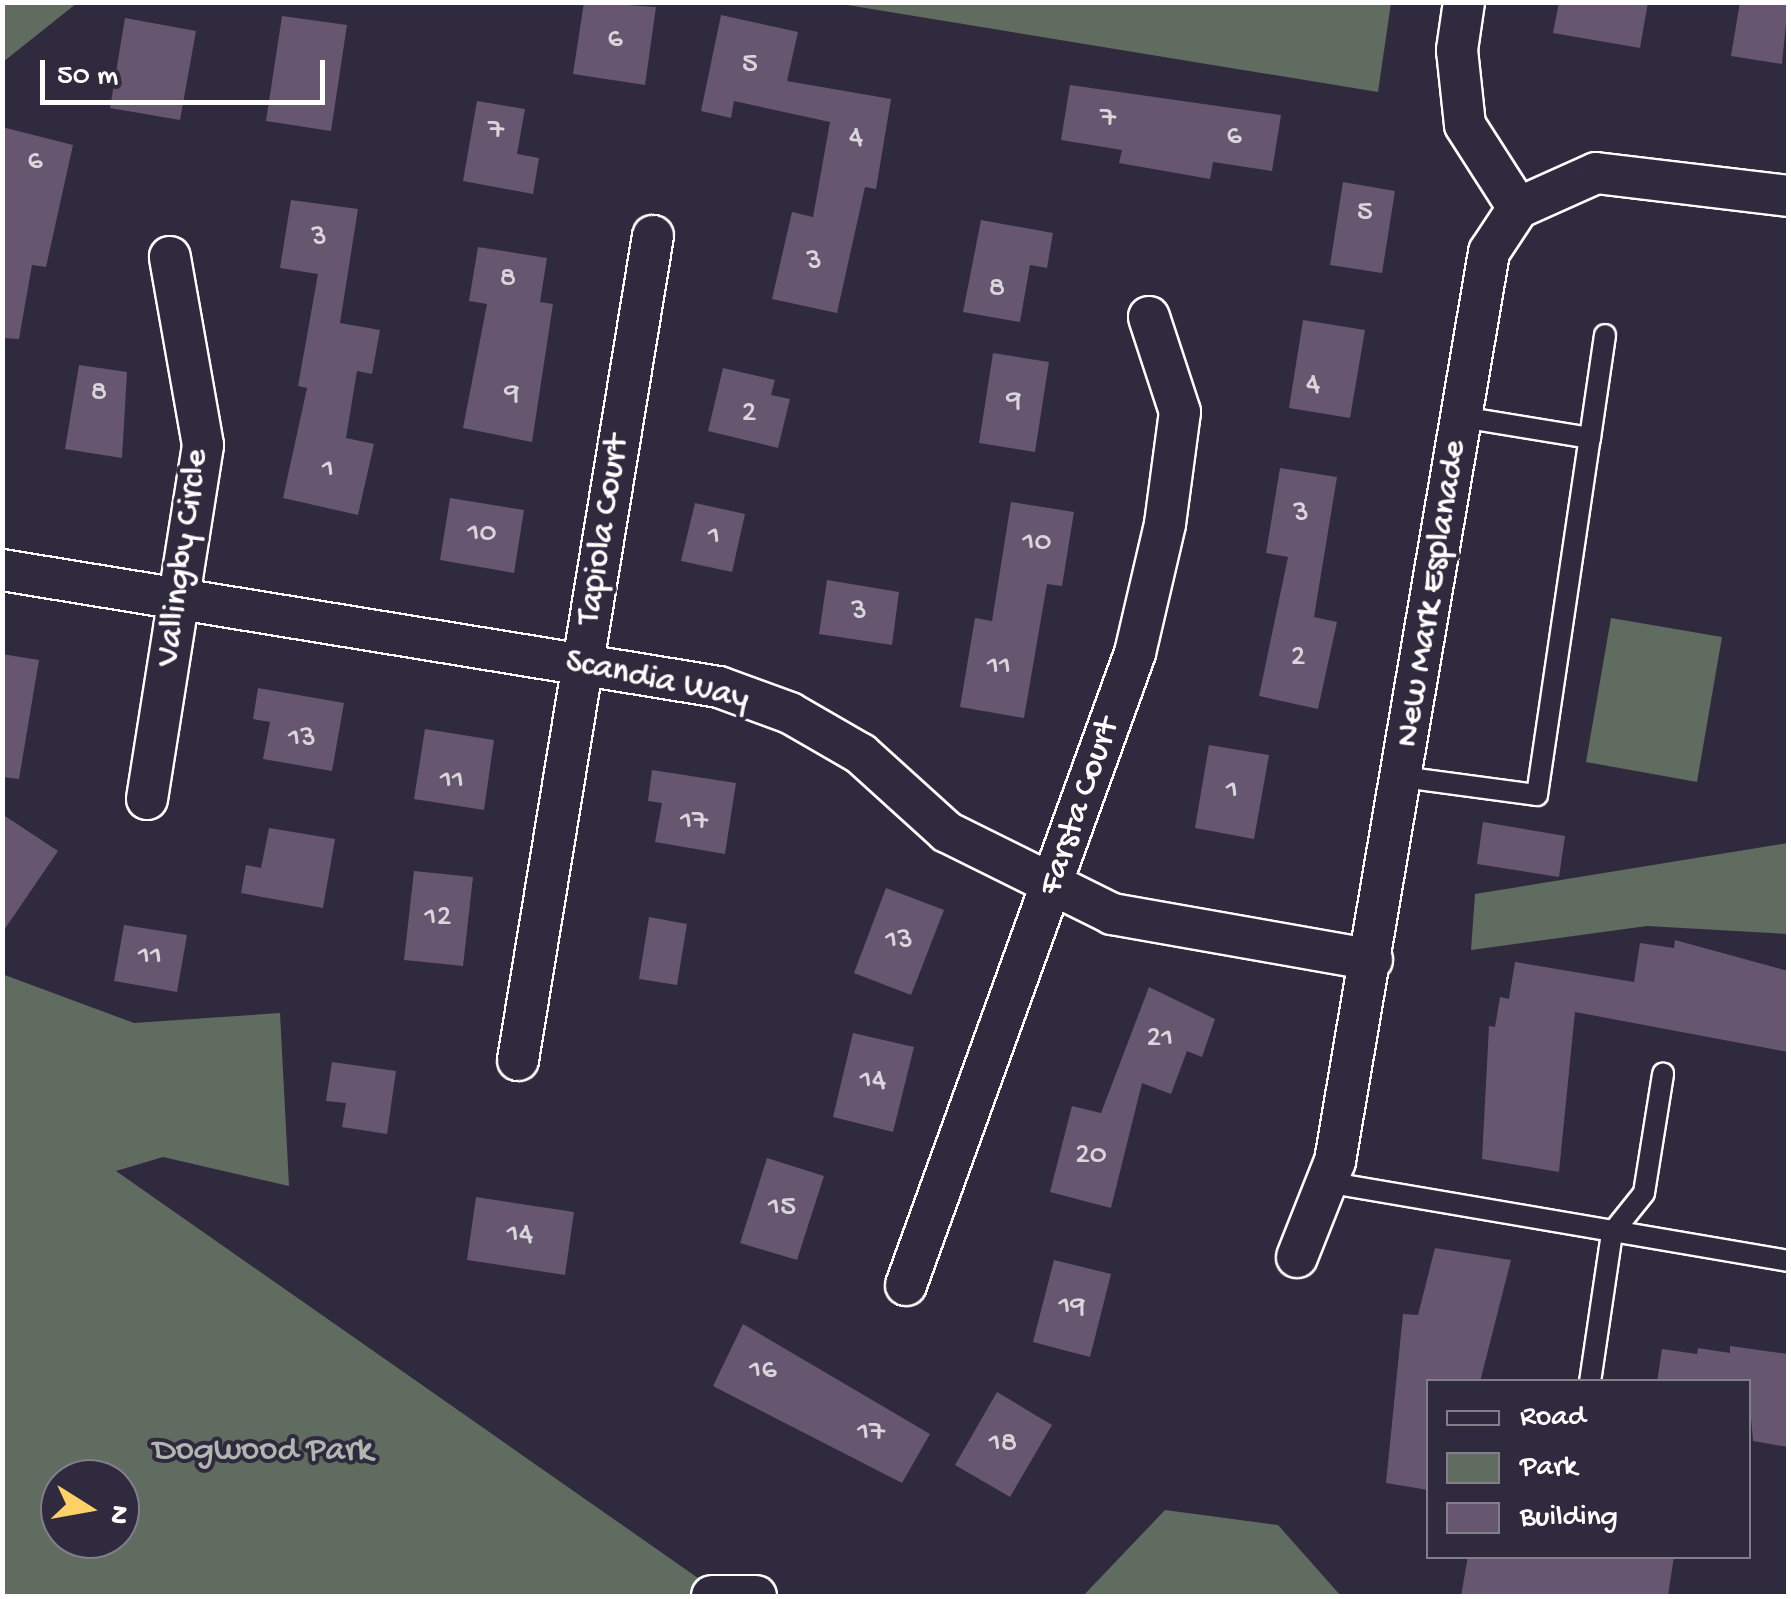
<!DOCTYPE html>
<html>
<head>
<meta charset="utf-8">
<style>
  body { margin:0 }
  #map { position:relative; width:1791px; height:1599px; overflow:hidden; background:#2f2a3d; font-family:"Gochi Hand",sans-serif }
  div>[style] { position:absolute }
  .green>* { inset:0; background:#616c60 }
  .building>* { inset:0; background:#675670 }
  .roads { filter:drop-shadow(2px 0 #fff) drop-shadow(-2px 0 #fff) drop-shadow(0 2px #fff) drop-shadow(0 -2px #fff) }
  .lane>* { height:20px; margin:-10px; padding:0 10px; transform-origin:10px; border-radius:10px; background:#2f2a3d }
  .street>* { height:40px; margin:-20px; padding:0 20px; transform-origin:20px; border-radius:20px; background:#2f2a3d }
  span { translate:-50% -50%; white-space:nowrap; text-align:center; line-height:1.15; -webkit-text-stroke:8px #2f2a3d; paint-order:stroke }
  .number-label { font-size:30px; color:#d9d5db }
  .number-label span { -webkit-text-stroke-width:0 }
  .street-label { font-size:35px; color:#fff }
  .park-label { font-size:35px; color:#b0b6b0 }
  .frame { position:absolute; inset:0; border:5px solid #fff; pointer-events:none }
  .legend { position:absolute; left:1426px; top:1379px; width:325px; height:180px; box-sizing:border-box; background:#2f2a3d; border:2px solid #827f8b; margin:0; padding:12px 18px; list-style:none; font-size:30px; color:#fff }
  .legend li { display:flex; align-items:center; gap:20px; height:50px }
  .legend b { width:50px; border:2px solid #827f8b }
  .north { position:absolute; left:40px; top:1459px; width:100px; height:100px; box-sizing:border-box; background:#2f2a3d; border:2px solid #827f8b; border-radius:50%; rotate:101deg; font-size:28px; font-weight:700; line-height:40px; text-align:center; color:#fff }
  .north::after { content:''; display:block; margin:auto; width:35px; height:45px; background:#ffd166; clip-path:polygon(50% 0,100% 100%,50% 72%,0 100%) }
  .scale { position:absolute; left:40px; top:60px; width:285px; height:45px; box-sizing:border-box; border:5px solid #fff; border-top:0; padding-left:12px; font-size:30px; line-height:35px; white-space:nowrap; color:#fff; -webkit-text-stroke:8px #2f2a3d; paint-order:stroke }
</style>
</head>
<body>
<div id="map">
  <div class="green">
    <div style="clip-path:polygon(3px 2px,77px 2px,77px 3px,3px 62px)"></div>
    <div style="clip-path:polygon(835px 3px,1391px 3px,1378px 92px)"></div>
    <div style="clip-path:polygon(1611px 618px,1722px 637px,1697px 782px,1586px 762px)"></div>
    <div style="clip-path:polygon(1788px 843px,1788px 934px,1647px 926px,1471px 950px,1475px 894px)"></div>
    <div style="clip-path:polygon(evenodd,2px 974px,134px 1023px,280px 1013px,289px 1186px,163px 1157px,116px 1171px,718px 1592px,756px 1596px,3px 1596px,2px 974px,60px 1479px,120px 1479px,120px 1539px,60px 1539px,60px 1479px)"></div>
    <div style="clip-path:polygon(1165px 1510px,1278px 1525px,1341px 1596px,1083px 1596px)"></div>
  </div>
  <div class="building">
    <div style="clip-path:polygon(584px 2px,656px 7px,645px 85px,573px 74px)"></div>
    <div style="clip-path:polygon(1559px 2px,1648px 2px,1640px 48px,1553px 33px)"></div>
    <div style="clip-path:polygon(1740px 2px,1788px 2px,1782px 64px,1731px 56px)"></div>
    <div style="clip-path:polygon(721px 15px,798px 32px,787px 81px,891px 99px,876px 189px,865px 187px,837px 313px,772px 299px,792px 212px,813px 217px,830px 122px,734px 101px,731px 118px,701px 111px)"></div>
    <div style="clip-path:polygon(282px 16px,347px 25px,331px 131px,266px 121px)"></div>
    <div style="clip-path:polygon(125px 18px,196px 31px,180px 120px,110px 108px)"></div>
    <div style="clip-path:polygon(1070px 85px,1281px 115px,1272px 171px,1213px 162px,1210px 179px,1119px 163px,1122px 150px,1061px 140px)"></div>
    <div style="clip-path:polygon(477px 101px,525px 109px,517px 154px,539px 158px,533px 194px,463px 181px)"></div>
    <div style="clip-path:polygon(2px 127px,73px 145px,46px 267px,32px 265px,19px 339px,2px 338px)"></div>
    <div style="clip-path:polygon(1343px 182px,1395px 191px,1382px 273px,1330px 265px)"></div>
    <div style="clip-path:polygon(291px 200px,358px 209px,340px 323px,380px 330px,372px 374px,357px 371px,346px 438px,374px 444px,358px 515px,283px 498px,307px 388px,298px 386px,318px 274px,280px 268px)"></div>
    <div style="clip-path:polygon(981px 220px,1053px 233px,1047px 268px,1030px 265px,1020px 322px,963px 312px)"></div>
    <div style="clip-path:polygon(478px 247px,547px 258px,540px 302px,553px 304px,532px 442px,463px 428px,487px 304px,469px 301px)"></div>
    <div style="clip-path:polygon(1303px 320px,1365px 330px,1350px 418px,1289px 408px)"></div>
    <div style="clip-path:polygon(993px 353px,1049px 362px,1035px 452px,979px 443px)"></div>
    <div style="clip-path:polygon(79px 365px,127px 372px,122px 458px,65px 449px)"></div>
    <div style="clip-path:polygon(723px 368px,775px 380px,771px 395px,790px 399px,778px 448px,708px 431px)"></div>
    <div style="clip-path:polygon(1280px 468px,1337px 477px,1314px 617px,1337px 622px,1318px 709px,1259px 696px,1288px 557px,1266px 553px)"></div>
    <div style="clip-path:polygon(450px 498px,524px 510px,514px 573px,440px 560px)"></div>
    <div style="clip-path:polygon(1011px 502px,1074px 512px,1062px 586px,1047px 584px,1024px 718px,960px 707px,975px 618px,992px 621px)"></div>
    <div style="clip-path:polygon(695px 503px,745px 514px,732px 572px,681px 561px)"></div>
    <div style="clip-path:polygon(827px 580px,899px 592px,892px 645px,819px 634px)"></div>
    <div style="clip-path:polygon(2px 654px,39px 660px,19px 779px,2px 777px)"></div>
    <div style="clip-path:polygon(258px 688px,344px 703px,332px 771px,263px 759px,270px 722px,253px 719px)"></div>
    <div style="clip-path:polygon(425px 729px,494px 740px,484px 810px,414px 799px)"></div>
    <div style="clip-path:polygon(1209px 745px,1269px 755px,1254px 839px,1195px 828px)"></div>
    <div style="clip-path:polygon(652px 770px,736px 783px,725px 854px,655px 842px,662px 803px,648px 801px)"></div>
    <div style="clip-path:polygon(2px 814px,58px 851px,2px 933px)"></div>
    <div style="clip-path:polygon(1483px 822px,1565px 836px,1559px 877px,1477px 864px)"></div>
    <div style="clip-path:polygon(269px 828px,335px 839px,323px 908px,241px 893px,246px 865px,261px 868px)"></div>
    <div style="clip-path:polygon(414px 871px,473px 877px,463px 966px,404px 960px)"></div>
    <div style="clip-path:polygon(886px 888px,944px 910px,911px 995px,854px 973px)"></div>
    <div style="clip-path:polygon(649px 917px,687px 924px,677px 985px,639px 979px)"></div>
    <div style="clip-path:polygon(124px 925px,187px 935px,177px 992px,114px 981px)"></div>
    <div style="clip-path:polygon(1675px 940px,1788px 971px,1788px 1052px,1575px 1012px,1559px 1172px,1482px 1159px,1489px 1026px,1495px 1027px,1500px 997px,1509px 999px,1515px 962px,1634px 982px,1640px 943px,1674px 948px)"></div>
    <div style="clip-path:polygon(1149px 987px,1215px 1019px,1202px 1057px,1187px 1051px,1171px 1094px,1142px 1083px,1111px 1208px,1050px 1192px,1072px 1106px,1101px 1113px)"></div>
    <div style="clip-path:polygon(853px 1033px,914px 1047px,893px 1132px,833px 1117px)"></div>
    <div style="clip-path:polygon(332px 1062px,396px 1071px,387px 1134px,342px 1127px,346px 1103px,326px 1101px)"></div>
    <div style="clip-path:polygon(767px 1158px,824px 1176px,797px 1260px,740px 1243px)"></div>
    <div style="clip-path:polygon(476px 1197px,574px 1212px,565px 1275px,467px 1260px)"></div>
    <div style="clip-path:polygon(1435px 1248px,1511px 1260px,1480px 1382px,1428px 1382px,1428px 1490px,1386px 1483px,1403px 1314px,1418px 1315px)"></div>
    <div style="clip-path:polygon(1054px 1260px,1111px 1274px,1090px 1357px,1033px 1342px)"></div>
    <div style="clip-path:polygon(743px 1324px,930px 1434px,902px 1483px,713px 1386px)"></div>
    <div style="clip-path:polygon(1730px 1346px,1788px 1354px,1788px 1447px,1753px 1441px,1748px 1382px,1657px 1382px,1662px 1349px,1697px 1354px,1698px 1348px,1730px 1353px)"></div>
    <div style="clip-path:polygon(997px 1392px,1052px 1425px,1010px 1497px,955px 1465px)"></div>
    <div style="clip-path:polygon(1468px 1556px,1674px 1556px,1668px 1596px,1461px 1596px)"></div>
  </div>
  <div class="roads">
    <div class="lane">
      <div style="left:1590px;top:438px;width:104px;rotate:-81.7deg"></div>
      <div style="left:1402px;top:777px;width:136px;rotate:7.6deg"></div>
      <div style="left:1537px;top:795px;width:361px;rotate:-81.6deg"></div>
      <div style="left:1590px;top:438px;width:130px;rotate:-170.7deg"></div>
      <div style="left:1326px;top:1182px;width:469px;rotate:9.7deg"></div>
      <div style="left:1590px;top:1382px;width:151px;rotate:-81.6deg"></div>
      <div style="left:1612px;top:1233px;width:51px;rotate:-51.3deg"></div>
      <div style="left:1644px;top:1193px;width:121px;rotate:-80.9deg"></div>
    </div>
    <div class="street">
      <div style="left:1464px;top:2px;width:49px;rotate:98.3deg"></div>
      <div style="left:1457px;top:50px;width:75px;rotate:83.9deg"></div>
      <div style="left:1465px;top:125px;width:98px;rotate:57.4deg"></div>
      <div style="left:2px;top:570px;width:726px;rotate:9.27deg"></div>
      <div style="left:719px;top:687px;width:76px;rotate:20.1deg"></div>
      <div style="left:790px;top:713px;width:82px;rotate:30deg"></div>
      <div style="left:861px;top:754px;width:116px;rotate:42.2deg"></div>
      <div style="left:947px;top:832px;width:184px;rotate:26.4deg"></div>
      <div style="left:1112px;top:914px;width:264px;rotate:10deg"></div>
      <div style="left:147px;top:799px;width:358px;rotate:-81deg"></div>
      <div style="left:203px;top:445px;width:191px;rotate:-100deg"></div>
      <div style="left:518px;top:1060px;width:835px;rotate:-80.7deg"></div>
      <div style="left:1297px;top:1257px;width:103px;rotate:-68.4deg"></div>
      <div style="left:1335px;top:1161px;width:922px;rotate:-80.38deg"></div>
      <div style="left:1489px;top:252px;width:53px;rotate:-56.6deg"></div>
      <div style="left:1518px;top:208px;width:85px;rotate:-24.2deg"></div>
      <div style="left:1596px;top:173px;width:193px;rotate:6.8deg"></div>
      <div style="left:906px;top:1285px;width:672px;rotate:-70.08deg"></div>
      <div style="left:1135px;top:653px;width:132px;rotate:-76.9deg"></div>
      <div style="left:1165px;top:524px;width:113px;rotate:-82.4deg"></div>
      <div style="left:1180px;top:412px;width:100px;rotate:-108.1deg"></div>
      <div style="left:712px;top:1596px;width:44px"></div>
    </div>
  </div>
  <div class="number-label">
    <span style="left:615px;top:41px">6</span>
    <span style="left:750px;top:66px">5</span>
    <span style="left:1108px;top:120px">7</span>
    <span style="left:496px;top:132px">7</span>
    <span style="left:1234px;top:138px">6</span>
    <span style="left:856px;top:139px">4</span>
    <span style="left:35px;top:163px">6</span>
    <span style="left:1365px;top:214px">5</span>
    <span style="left:319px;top:239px">3</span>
    <span style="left:814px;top:263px">3</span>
    <span style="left:508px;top:280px">8</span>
    <span style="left:997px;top:290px">8</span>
    <span style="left:1313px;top:386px">4</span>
    <span style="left:99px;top:394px">8</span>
    <span style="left:512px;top:395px">9</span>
    <span style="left:1014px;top:402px">9</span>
    <span style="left:749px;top:415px">2</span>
    <span style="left:328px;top:471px">1</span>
    <span style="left:1301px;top:515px">3</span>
    <span style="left:482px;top:535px">10</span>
    <span style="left:714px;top:538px">1</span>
    <span style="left:1037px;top:544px">10</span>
    <span style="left:859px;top:613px">3</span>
    <span style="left:1298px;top:659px">2</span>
    <span style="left:999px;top:668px">11</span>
    <span style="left:302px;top:740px">13</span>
    <span style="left:452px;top:782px">11</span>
    <span style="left:1232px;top:792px">1</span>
    <span style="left:694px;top:823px">17</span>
    <span style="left:438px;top:919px">12</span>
    <span style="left:899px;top:942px">13</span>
    <span style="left:150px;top:958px">11</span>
    <span style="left:1160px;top:1040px">21</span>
    <span style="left:873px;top:1082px">14</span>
    <span style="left:1091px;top:1157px">20</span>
    <span style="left:782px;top:1209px">15</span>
    <span style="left:520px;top:1236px">14</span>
    <span style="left:1072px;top:1308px">19</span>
    <span style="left:763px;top:1372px">16</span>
    <span style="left:871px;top:1434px">17</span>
    <span style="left:1003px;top:1445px">18</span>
  </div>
  <div class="street-label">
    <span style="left:605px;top:530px;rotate:-81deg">Tapiola Court</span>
    <span style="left:184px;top:558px;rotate:-82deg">Vallingby Circle</span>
    <span style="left:1433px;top:594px;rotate:-81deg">New Mark Esplanade</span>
    <span style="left:657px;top:681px;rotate:12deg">Scandia Way</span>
    <span style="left:1081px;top:807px;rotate:-71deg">Farsta Court</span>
  </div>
  <div class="park-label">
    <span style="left:263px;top:1452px">Dogwood Park</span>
  </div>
  <div class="frame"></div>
  <ul class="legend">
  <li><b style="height:12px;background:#2f2a3d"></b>Road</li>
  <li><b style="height:28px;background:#616c60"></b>Park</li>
  <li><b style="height:28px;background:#675670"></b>Building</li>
  </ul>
  <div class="north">N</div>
  <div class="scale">50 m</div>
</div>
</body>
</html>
